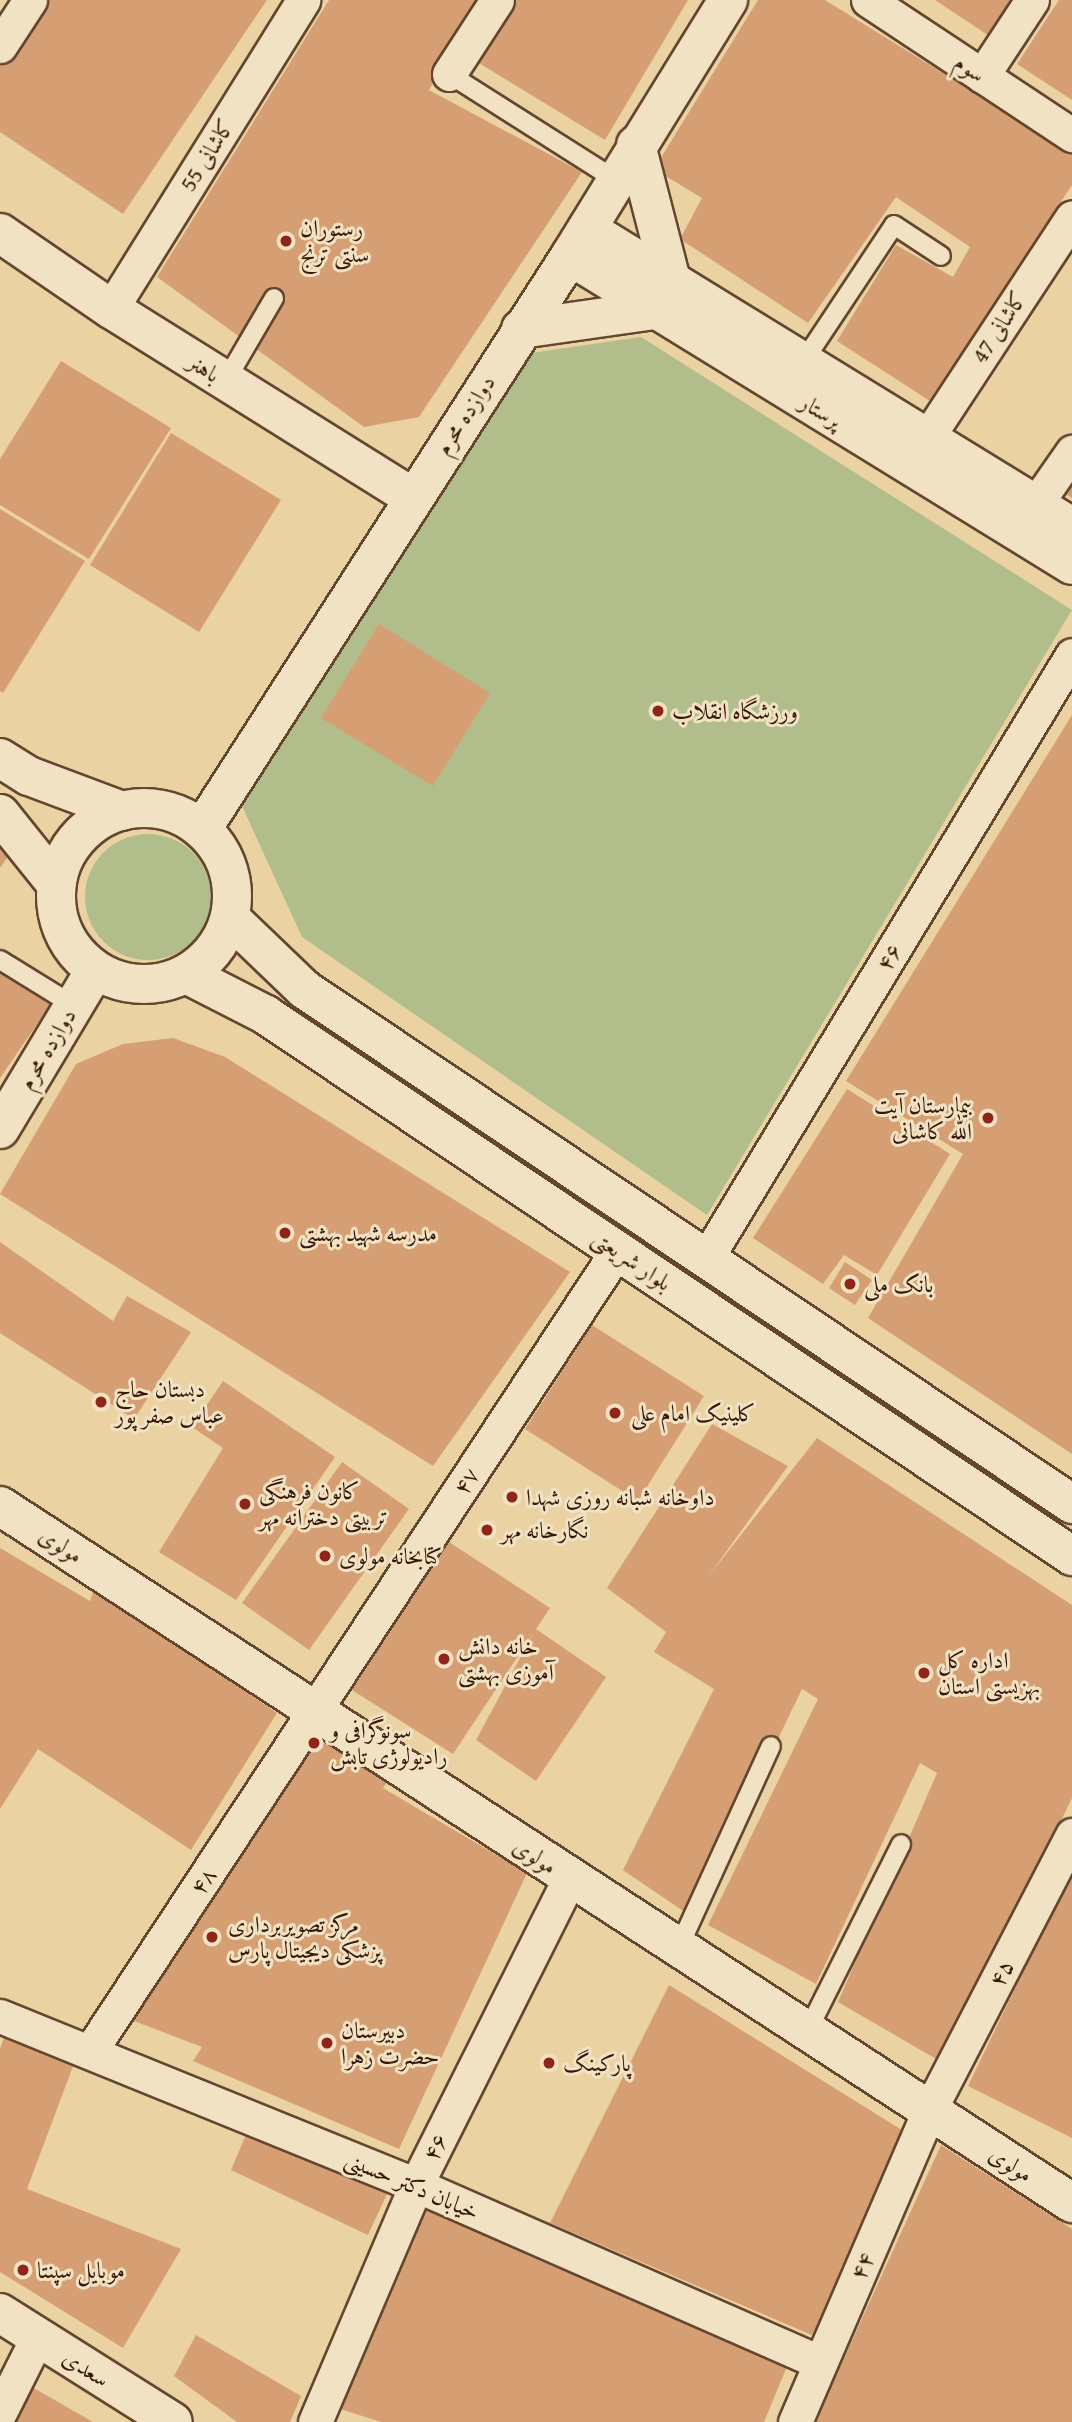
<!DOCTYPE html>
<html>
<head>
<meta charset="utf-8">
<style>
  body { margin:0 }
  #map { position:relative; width:1072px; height:2422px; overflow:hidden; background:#ead2a3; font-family:"Gentium Book Plus",Amiri,serif }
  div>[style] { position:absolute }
  .green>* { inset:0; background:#b1bd8a }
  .round { border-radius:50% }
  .building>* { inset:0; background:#d69f73 }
  .roads { filter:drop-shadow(2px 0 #64462f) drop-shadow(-2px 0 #64462f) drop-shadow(0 2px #64462f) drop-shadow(0 -2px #64462f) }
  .lane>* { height:18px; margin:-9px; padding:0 9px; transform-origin:9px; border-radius:9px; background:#f1e2c3 }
  .street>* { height:33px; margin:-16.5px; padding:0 16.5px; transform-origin:16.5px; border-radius:16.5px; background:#f1e2c3 }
  .secondary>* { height:38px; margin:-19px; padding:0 19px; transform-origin:19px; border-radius:19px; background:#f1e2c3 }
  .secondary>.ring { margin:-19px; padding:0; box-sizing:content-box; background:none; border:38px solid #f1e2c3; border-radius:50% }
  .dots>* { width:19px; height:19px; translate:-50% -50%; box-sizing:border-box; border:4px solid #f1e2c3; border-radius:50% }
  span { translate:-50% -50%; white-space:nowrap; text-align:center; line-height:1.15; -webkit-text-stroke:6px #f1e2c3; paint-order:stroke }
  .street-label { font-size:23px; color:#371808 }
  .poi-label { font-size:23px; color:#371808 }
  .left { translate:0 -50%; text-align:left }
  .right { translate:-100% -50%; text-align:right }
</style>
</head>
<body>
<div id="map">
  <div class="green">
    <div style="clip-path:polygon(641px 337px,1072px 610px,707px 1215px,302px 937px,242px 806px,531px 353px)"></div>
    <div class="round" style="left:85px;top:834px;width:126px;height:126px"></div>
  </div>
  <div class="building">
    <div style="clip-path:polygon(26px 0,267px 0,123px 214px,0 132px,0 39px)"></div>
    <div style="clip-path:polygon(329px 0,479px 0,429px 90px,582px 172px,419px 417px,364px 427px,157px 277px)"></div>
    <div style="clip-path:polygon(515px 0,688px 0,605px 140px,474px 60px)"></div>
    <div style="clip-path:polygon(758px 0,825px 0,1072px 153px,1072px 185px,930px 401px,837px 341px,896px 245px,953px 277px,970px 247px,896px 197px,808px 323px,680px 239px,702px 198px,654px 169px)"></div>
    <div style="clip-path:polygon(935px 0,1041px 0,1009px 49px)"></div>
    <div style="clip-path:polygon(1059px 0,1072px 0,1072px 100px,1017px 64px)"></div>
    <div style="clip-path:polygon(61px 361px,171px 428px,89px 559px,0 505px,0 459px)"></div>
    <div style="clip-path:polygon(171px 433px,281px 500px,199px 632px,90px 565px)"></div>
    <div style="clip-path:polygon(1072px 458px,1072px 498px,1054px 486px)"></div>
    <div style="clip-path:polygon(0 509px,85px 561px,3px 693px,0 691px)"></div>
    <div style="clip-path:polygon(379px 624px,490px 693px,433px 786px,321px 718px)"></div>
    <div style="clip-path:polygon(1072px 715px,1072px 1454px,868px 1318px,963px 1154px,846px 1081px)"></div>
    <div style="clip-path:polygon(0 848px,10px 854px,0 868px)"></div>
    <div style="clip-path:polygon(0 969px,53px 1001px,0 1078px)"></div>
    <div style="clip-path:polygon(173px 1038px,225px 1057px,570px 1272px,433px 1466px,0 1194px,76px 1064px,123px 1044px)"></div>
    <div style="clip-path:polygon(847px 1089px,950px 1154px,877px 1275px,844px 1255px,823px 1284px,753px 1238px)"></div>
    <div style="clip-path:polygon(0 1242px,113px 1321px,127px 1296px,191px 1332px,134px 1419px,0 1333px)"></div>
    <div style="clip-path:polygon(845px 1262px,872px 1280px,855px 1305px,829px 1288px)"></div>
    <div style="clip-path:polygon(592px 1325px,704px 1396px,638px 1501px,525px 1429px)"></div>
    <div style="clip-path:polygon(223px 1381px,335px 1457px,236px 1600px,159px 1552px,223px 1448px,192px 1427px)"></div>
    <div style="clip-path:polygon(712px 1424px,788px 1466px,708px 1577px,817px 1438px,1072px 1605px,1072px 1798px,943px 2063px,838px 2002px,937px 1773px,920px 1763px,816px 1984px,708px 1925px,818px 1699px,802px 1689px,692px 1917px,623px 1870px,714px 1689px,654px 1652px,666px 1632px,607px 1588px)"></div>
    <div style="clip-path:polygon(342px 1462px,409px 1509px,309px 1650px,242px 1603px)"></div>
    <div style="clip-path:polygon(449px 1542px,550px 1608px,536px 1629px,606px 1677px,536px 1781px,476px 1740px,534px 1632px,453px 1754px,352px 1690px)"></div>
    <div style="clip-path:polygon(0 1548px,90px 1601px,94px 1589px,277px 1713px,191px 1850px,38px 1749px,0 1809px)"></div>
    <div style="clip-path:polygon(311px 1735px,389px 1779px,383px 1788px,527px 1873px,399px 2149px,193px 2061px,202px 2047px,126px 2018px)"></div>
    <div style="clip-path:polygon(1072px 1870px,1072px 2138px,968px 2086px)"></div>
    <div style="clip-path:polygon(669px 1985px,902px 2130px,814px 2336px,550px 2223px)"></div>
    <div style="clip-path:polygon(5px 2035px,75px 2061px,27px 2189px,181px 2249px,123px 2348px,0 2272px,0 2049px)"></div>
    <div style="clip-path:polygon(248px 2130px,387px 2194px,368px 2235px,231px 2170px)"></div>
    <div style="clip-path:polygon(941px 2145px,1072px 2229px,1072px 2422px,815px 2422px)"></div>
    <div style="clip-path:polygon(419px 2203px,529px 2256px,788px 2364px,764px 2422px,381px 2422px,334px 2407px)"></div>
    <div style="clip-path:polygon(196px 2335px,301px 2396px,290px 2422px,237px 2422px,174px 2376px)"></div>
    <div style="clip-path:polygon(32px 2387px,93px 2422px,15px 2422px)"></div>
  </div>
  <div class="roads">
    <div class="lane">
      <div style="left:449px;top:74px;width:198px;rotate:32.4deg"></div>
      <div style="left:803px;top:362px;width:164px;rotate:-56.4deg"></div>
      <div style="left:894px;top:225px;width:56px;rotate:33.4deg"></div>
      <div style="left:225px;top:382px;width:97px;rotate:-59.7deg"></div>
      <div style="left:0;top:960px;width:86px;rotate:31.7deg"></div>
      <div style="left:678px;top:1949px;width:223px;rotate:-65.4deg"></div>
      <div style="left:807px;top:2032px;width:210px;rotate:-63.4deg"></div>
    </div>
    <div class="street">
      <div style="left:868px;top:0;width:245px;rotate:33.5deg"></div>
      <div style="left:0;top:46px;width:55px;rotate:-56.9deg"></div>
      <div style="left:449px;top:74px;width:88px;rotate:-57deg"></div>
      <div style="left:982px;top:76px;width:91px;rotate:-56.7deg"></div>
      <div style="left:111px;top:309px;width:364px;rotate:-58.1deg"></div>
      <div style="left:927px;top:438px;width:264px;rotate:-56.7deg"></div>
      <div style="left:1035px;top:505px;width:65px;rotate:-55.1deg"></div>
      <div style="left:706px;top:1259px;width:706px;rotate:-58.79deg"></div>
      <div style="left:0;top:2016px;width:449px;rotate:22.1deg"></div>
      <div style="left:416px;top:2185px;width:441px;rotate:23.7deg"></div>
      <div style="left:91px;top:2050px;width:957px;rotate:-56.64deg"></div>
      <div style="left:0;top:2412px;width:83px;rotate:-63.4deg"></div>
      <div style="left:315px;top:2422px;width:258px;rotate:-66.9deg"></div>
      <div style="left:416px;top:2185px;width:342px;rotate:-63.4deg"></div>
      <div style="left:795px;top:2422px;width:339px;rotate:-66.7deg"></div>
      <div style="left:929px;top:2111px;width:311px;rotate:-62.6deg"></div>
    </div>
    <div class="secondary">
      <div style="left:636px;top:145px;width:139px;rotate:75.5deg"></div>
      <div style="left:587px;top:229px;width:569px;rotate:31.57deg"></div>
      <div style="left:0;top:233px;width:135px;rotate:34.4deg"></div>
      <div style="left:111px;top:309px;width:355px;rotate:32deg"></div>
      <div style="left:570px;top:256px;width:589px;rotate:31.61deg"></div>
      <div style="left:521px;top:329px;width:135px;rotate:-8.1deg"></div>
      <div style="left:0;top:758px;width:34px;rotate:32deg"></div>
      <div style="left:29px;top:776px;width:99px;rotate:20.6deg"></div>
      <div class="ring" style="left:56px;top:808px;width:138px;height:138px"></div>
      <div style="left:0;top:814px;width:90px;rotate:51.3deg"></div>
      <div style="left:202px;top:829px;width:681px;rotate:-57.29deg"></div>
      <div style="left:570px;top:256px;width:301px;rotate:-58.3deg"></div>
      <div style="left:230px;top:918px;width:103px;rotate:43.8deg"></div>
      <div style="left:304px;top:989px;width:925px;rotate:33.84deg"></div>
      <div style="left:186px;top:974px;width:90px;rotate:27.1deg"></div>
      <div style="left:266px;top:1015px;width:971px;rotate:33.87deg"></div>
      <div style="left:0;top:1129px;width:185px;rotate:-59.1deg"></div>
      <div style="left:0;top:1506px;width:1279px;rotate:33.03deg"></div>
      <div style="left:0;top:2313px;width:204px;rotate:32.2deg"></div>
    </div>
  </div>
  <div class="dots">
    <div style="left:286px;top:241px;background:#8f2418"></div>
    <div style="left:658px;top:711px;background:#8f2418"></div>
    <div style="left:988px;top:1118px;background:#8f2418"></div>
    <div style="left:285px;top:1233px;background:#8f2418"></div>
    <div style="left:850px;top:1284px;background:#8f2418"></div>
    <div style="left:101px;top:1402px;background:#8f2418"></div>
    <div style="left:615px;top:1413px;background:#8f2418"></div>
    <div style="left:512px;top:1497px;background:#8f2418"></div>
    <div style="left:245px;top:1504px;background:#8f2418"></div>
    <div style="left:487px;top:1530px;background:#8f2418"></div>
    <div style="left:325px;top:1556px;background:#8f2418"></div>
    <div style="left:444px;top:1659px;background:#8f2418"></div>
    <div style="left:924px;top:1673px;background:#8f2418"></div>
    <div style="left:314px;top:1743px;background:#8f2418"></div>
    <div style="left:212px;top:1937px;background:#8f2418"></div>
    <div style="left:327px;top:2043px;background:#8f2418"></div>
    <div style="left:549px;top:2063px;background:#8f2418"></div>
    <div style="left:23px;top:2270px;background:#8f2418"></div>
  </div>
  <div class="street-label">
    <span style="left:970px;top:68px;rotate:34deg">سوم</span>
    <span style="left:207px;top:155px;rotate:-58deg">کاشانی 55</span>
    <span style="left:999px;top:327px;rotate:-57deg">کاشانی 47</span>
    <span style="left:204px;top:368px;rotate:32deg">باهنر</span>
    <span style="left:821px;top:411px;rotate:31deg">پرستار</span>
    <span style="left:465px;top:415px;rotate:-57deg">دوازده محرم</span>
    <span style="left:889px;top:957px;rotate:-59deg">۴۶</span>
    <span style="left:47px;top:1049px;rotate:-59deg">دوازده محرم</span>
    <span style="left:632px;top:1260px;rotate:34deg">بلوار شریعتی</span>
    <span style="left:466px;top:1481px;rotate:-57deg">۴۷</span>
    <span style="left:61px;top:1545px;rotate:33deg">مولوی</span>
    <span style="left:535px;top:1856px;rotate:33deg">مولوی</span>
    <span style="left:203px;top:1881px;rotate:-56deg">۴۸</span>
    <span style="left:1001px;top:1973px;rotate:-63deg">۴۵</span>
    <span style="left:435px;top:2147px;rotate:-63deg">۴۶</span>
    <span style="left:1011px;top:2164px;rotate:33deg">مولوی</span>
    <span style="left:412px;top:2185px;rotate:23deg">خیابان دکتر حسینی</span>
    <span style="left:862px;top:2266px;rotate:-66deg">۴۴</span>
    <span style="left:86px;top:2368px;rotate:32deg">سعدی</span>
  </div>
  <div class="poi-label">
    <span class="left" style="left:300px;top:241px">رستوران<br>سنتی ترنج</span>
    <span class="left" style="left:672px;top:711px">ورزشگاه انقلاب</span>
    <span class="right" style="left:972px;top:1118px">بیمارستان آیت<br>الله کاشانی</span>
    <span class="left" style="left:299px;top:1233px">مدرسه شهید بهشتی</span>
    <span class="left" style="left:864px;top:1284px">بانک ملی</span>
    <span class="left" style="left:115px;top:1402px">دبستان حاج<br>عباس صفر پور</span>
    <span class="left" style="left:631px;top:1413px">کلینیک امام علی</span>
    <span class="left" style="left:259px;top:1504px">کانون فرهنگی<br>تربیتی دخترانه مهر</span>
    <span class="left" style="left:526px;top:1497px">داوخانه شبانه روزی شهدا</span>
    <span class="left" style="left:501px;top:1530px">نگارخانه مهر</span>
    <span class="left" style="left:339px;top:1556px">کتابخانه مولوی</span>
    <span class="left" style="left:458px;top:1659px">خانه دانش<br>آموزی بهشتی</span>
    <span class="left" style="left:938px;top:1673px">اداره کل<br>بهزیستی استان</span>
    <span class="left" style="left:330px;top:1743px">سونوگرافی و<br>رادیولوژی تابش</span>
    <span class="left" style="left:228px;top:1937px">مرکز تصویربرداری<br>پزشکی دیجیتال پارس</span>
    <span class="left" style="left:341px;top:2043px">دبیرستان<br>حضرت زهرا</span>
    <span class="left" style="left:563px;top:2063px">پارکینگ</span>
    <span class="left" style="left:37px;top:2270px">موبایل سپنتا</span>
  </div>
</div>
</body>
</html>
